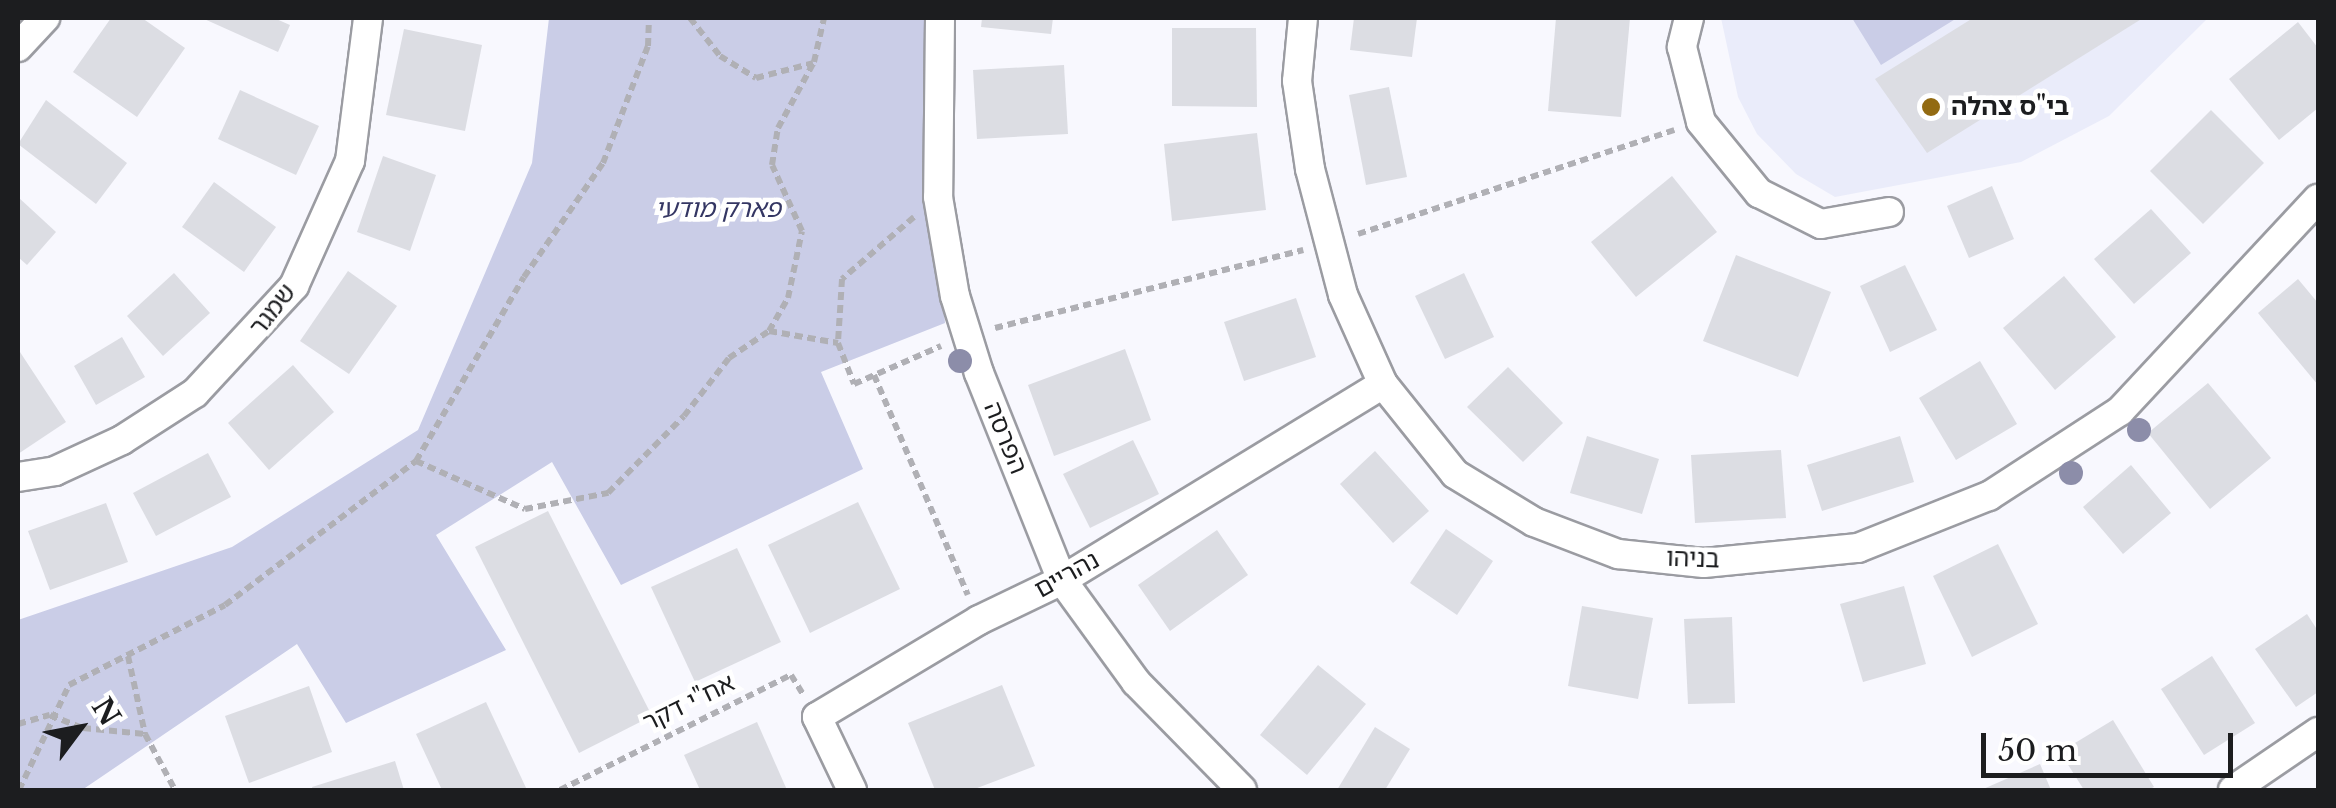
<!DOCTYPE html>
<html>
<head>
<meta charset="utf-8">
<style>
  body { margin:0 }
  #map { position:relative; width:2336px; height:808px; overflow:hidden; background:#f8f8fe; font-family:"Libre Baskerville","Noto Sans Hebrew",serif }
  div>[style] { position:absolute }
  .built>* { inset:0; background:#eaecfa }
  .green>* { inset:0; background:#cacde7 }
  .building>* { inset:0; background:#dcdde3 }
  .path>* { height:6px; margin-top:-3px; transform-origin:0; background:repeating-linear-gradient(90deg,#b0b0b5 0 8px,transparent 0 13px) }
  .roads { filter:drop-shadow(2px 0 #9b9ca2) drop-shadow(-2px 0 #9b9ca2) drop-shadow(0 2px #9b9ca2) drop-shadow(0 -2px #9b9ca2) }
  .street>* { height:28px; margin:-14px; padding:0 14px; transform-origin:14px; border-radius:14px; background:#fff }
  .trees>* { width:24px; height:24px; margin:-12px; border-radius:50%; background:#8c8da9 }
  .dots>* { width:28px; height:28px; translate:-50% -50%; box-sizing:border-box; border:5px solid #fff; border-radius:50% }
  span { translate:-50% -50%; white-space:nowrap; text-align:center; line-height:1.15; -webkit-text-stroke:9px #fff; paint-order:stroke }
  .poi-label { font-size:25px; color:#1c1d1f; font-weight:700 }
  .left { translate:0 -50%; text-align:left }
  .park-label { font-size:25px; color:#343663; font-style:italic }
  .street-label { font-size:25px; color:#1c1d1f }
  .frame { position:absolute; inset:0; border:20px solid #1c1d1f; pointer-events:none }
  .north { position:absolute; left:30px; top:678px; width:100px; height:100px; -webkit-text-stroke:8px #fff; paint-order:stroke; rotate:58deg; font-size:28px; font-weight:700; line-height:40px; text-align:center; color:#1c1d1f }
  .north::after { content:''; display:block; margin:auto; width:35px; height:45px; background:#1c1d1f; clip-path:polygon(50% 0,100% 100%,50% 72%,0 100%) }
  .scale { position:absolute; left:1981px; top:733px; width:252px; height:45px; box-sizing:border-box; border:5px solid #1c1d1f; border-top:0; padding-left:12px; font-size:30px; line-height:35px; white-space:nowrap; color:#1c1d1f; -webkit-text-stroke:8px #fff; paint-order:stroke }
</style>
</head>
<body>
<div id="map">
  <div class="built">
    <div style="clip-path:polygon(1721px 18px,2208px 18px,2109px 116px,2021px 162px,1835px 197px,1796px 174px,1757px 134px,1738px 97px)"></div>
  </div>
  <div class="green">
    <div style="clip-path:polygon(549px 18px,925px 18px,945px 323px,821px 372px,863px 469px,621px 585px,552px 462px,436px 535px,506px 650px,346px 723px,297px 644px,82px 790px,18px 790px,18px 620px,232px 547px,418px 430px,532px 163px)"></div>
    <div style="clip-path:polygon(1852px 18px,1957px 18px,1881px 65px)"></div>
  </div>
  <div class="building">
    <div style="clip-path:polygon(111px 18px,142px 18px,185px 48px,137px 117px,73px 72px)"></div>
    <div style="clip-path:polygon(202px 18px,274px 18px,290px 25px,278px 52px)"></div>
    <div style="clip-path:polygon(982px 18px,1053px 18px,1051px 34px,981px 27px)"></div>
    <div style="clip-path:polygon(1354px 18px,1417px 18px,1412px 57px,1350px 50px)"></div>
    <div style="clip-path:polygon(1556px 18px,1630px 18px,1621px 117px,1548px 111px)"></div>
    <div style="clip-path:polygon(1973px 18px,2143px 18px,1927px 153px,1875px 79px)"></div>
    <div style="clip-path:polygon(2298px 22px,2318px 48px,2318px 108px,2279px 140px,2229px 79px)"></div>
    <div style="clip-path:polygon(1172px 28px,1256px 28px,1257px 107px,1172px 106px)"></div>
    <div style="clip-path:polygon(404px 29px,482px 45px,465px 131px,386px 115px)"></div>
    <div style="clip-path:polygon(1064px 65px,1068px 134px,977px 139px,973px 70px)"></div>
    <div style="clip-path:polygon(1389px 87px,1407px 177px,1366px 185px,1349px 95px)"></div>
    <div style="clip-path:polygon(240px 90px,319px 126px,296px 175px,218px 139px)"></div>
    <div style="clip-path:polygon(46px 100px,127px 163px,96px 204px,18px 144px)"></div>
    <div style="clip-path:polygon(2211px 110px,2264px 163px,2203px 224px,2150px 171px)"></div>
    <div style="clip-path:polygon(1257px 133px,1266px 210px,1172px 221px,1164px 144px)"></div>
    <div style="clip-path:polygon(383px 156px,436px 175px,410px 251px,357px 232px)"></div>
    <div style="clip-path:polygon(1672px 176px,1717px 232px,1636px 297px,1591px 242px)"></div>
    <div style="clip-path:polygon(214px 182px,276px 227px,244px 272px,182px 227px)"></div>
    <div style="clip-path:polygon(1992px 186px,2014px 239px,1969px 258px,1947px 206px)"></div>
    <div style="clip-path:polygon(18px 197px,56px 232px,27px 265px,18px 257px)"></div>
    <div style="clip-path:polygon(2151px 209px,2191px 253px,2134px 304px,2094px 259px)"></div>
    <div style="clip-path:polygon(1736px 255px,1831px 292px,1798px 377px,1703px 341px)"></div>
    <div style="clip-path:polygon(1905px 265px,1937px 330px,1890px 352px,1860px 286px)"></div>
    <div style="clip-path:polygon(348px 271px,397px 306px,349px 374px,300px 341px)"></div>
    <div style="clip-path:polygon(174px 273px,210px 313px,163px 356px,127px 316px)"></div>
    <div style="clip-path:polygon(1464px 273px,1494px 337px,1445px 359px,1415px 296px)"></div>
    <div style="clip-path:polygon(2064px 276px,2116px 337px,2055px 390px,2003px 328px)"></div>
    <div style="clip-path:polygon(2298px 279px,2318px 303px,2318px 385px,2258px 313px)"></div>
    <div style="clip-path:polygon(1296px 298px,1316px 357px,1244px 381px,1224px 322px)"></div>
    <div style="clip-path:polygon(122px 337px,145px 377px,96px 405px,74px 366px)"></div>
    <div style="clip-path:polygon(18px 349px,66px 422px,18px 454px)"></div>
    <div style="clip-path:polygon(1125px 349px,1151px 420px,1054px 456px,1028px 385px)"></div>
    <div style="clip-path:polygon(1980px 361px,2017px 424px,1956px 460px,1919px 398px)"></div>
    <div style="clip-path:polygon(293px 365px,334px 412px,269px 470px,228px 423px)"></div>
    <div style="clip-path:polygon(1508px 367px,1563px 423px,1523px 462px,1467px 407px)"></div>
    <div style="clip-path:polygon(2208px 383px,2271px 458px,2210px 509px,2148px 433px)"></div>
    <div style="clip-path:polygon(1587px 436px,1659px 459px,1642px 514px,1570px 493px)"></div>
    <div style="clip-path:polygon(1900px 436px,1914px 482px,1822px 511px,1807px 465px)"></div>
    <div style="clip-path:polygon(1133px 440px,1159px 494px,1090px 528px,1063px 474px)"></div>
    <div style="clip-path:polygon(1781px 450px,1786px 518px,1695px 523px,1691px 455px)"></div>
    <div style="clip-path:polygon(1375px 451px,1429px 511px,1393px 543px,1340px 484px)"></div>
    <div style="clip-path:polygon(208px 453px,231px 497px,156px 536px,133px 493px)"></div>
    <div style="clip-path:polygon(2131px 465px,2171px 513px,2123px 554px,2083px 507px)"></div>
    <div style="clip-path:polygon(858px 502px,900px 589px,810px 633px,768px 545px)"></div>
    <div style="clip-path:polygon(106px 503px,128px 562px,50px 590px,28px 531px)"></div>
    <div style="clip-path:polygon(548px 511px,652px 716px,579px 753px,475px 547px)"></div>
    <div style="clip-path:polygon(1446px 529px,1493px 561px,1457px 615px,1410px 583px)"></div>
    <div style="clip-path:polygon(1217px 530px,1248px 575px,1170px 631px,1138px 585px)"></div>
    <div style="clip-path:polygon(1998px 544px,2038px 624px,1972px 657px,1933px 576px)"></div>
    <div style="clip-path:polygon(737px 548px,781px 642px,695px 682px,651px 587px)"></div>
    <div style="clip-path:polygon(1904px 586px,1926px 664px,1863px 682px,1840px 604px)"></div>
    <div style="clip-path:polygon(1582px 606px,1653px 618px,1638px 699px,1568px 686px)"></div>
    <div style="clip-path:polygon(2307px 614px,2318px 631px,2318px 692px,2296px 707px,2255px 649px)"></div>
    <div style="clip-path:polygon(1732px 617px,1735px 703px,1688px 704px,1684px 619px)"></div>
    <div style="clip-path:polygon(2212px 656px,2255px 723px,2204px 755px,2161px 689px)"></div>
    <div style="clip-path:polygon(1318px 665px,1366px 704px,1307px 775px,1260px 735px)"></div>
    <div style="clip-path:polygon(1002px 685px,1035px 766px,972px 790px,935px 790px,908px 723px)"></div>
    <div style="clip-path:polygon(309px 686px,332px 752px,249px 783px,225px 716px)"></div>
    <div style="clip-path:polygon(486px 702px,527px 790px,442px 790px,416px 734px)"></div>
    <div style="clip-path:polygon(2113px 720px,2154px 787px,2148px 790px,2084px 790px,2060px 752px)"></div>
    <div style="clip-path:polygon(757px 722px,787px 790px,700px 790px,684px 755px)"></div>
    <div style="clip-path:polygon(1375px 727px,1410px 749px,1385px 790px,1337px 790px)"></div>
    <div style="clip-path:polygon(395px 761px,404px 790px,313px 790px,312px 787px)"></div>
    <div style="clip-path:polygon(2040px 764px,2051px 790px,1981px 790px)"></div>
  </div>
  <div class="path">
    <div style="left:690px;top:18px;width:48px;rotate:51.7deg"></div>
    <div style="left:720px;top:56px;width:42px;rotate:31.4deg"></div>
    <div style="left:756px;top:78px;width:59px;rotate:-14.7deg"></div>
    <div style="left:914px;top:217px;width:95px;rotate:139.3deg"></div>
    <div style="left:842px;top:279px;width:64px;rotate:93.6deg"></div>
    <div style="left:838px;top:343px;width:44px;rotate:68.7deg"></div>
    <div style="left:854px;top:384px;width:95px;rotate:-23.6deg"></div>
    <div style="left:1358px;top:234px;width:333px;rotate:-18.2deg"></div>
    <div style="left:995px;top:328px;width:318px;rotate:-14.2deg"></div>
    <div style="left:769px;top:331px;width:38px;rotate:-60deg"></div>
    <div style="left:788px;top:298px;width:68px;rotate:-78.2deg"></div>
    <div style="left:802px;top:231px;width:72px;rotate:-114.4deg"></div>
    <div style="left:772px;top:165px;width:37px;rotate:-81deg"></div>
    <div style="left:778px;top:128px;width:75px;rotate:-61.4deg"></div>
    <div style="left:814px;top:62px;width:45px;rotate:-77.2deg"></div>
    <div style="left:874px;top:375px;width:239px;rotate:66.9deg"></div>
    <div style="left:416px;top:461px;width:119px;rotate:23.8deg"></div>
    <div style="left:525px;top:509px;width:85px;rotate:-10.9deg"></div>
    <div style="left:608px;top:493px;width:108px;rotate:-45.4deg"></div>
    <div style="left:684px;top:416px;width:73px;rotate:-52.2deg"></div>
    <div style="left:729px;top:358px;width:48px;rotate:-34deg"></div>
    <div style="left:769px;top:331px;width:70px;rotate:9.9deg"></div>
    <div style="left:128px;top:656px;width:80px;rotate:77.7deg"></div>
    <div style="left:145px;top:734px;width:64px;rotate:61.8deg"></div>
    <div style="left:18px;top:724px;width:33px;rotate:-16deg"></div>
    <div style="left:50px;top:715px;width:35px;rotate:22deg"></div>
    <div style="left:83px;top:728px;width:62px;rotate:5.5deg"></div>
    <div style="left:19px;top:790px;width:116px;rotate:-64.5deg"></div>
    <div style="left:69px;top:685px;width:175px;rotate:-27.1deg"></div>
    <div style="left:225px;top:605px;width:239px;rotate:-37deg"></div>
    <div style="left:416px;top:461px;width:213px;rotate:-59.6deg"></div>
    <div style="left:524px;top:277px;width:139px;rotate:-55.3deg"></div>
    <div style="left:603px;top:163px;width:125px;rotate:-69deg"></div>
    <div style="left:648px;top:46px;width:28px;rotate:-88deg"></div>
    <div style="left:560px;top:790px;width:258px;rotate:-26.5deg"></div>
    <div style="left:791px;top:675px;width:22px;rotate:58deg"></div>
  </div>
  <div class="roads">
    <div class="street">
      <div style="left:940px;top:18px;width:179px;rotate:90.6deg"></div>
      <div style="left:938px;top:197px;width:100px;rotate:80.3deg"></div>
      <div style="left:955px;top:296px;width:81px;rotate:72.7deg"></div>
      <div style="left:979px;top:373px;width:223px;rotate:68.2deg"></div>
      <div style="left:1062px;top:580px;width:126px;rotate:54deg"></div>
      <div style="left:1136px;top:682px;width:151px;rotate:45.5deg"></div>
      <div style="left:1303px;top:18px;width:63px;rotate:95.4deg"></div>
      <div style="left:1297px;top:81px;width:89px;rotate:81.6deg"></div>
      <div style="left:1310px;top:169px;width:130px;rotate:75.3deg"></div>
      <div style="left:1343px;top:295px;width:98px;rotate:65.8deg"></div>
      <div style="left:1383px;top:384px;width:115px;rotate:51.3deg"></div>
      <div style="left:1455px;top:474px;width:92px;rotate:31.3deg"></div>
      <div style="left:1534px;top:522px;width:90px;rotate:20.9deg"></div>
      <div style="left:1618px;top:554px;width:86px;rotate:6deg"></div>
      <div style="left:1704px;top:563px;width:155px;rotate:-5.6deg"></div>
      <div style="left:1858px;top:548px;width:141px;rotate:-21.7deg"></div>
      <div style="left:1989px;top:496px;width:156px;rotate:-33deg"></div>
      <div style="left:2120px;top:411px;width:290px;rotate:-47deg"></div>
      <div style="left:1689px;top:18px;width:30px;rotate:104deg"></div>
      <div style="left:1682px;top:47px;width:77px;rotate:75.8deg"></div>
      <div style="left:1701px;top:122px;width:92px;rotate:50.8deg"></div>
      <div style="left:1759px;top:193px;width:69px;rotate:26.6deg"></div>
      <div style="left:1821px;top:224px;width:69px;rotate:-10deg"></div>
      <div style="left:18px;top:47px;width:40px;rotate:-47deg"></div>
      <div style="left:18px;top:477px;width:37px;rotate:-9deg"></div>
      <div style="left:55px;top:471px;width:74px;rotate:-24.8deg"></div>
      <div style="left:122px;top:440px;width:87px;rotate:-32.8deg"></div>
      <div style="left:195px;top:393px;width:146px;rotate:-47.2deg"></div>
      <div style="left:294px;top:286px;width:137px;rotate:-65.9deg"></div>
      <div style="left:350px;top:161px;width:144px;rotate:-82.8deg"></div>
      <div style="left:852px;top:790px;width:81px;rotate:-115.6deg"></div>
      <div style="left:817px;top:717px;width:189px;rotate:-30.9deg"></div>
      <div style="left:979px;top:620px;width:92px;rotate:-25.7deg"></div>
      <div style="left:1062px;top:580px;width:376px;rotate:-31.4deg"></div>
      <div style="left:2233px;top:790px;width:103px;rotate:-34.3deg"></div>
    </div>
  </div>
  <div class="trees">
    <div style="left:960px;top:361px"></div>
    <div style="left:2139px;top:430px"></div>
    <div style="left:2071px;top:473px"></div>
  </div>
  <div class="dots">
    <div style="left:1931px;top:107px;background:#926a12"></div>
  </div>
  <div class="poi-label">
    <span class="left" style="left:1951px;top:107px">בי"ס צהלה</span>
  </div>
  <div class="park-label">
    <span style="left:718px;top:209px">פארק מודעי</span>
  </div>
  <div class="street-label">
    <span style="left:273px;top:310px;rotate:-52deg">שמגר</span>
    <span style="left:1005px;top:438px;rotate:68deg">הפרסה</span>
    <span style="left:1693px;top:559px;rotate:2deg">בניהו</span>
    <span style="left:1067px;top:575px;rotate:-29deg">נהריים</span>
    <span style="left:689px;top:703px;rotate:-26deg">אח"י דקר</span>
  </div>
  <div class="frame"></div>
  <div class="north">N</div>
  <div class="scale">50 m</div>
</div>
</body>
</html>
